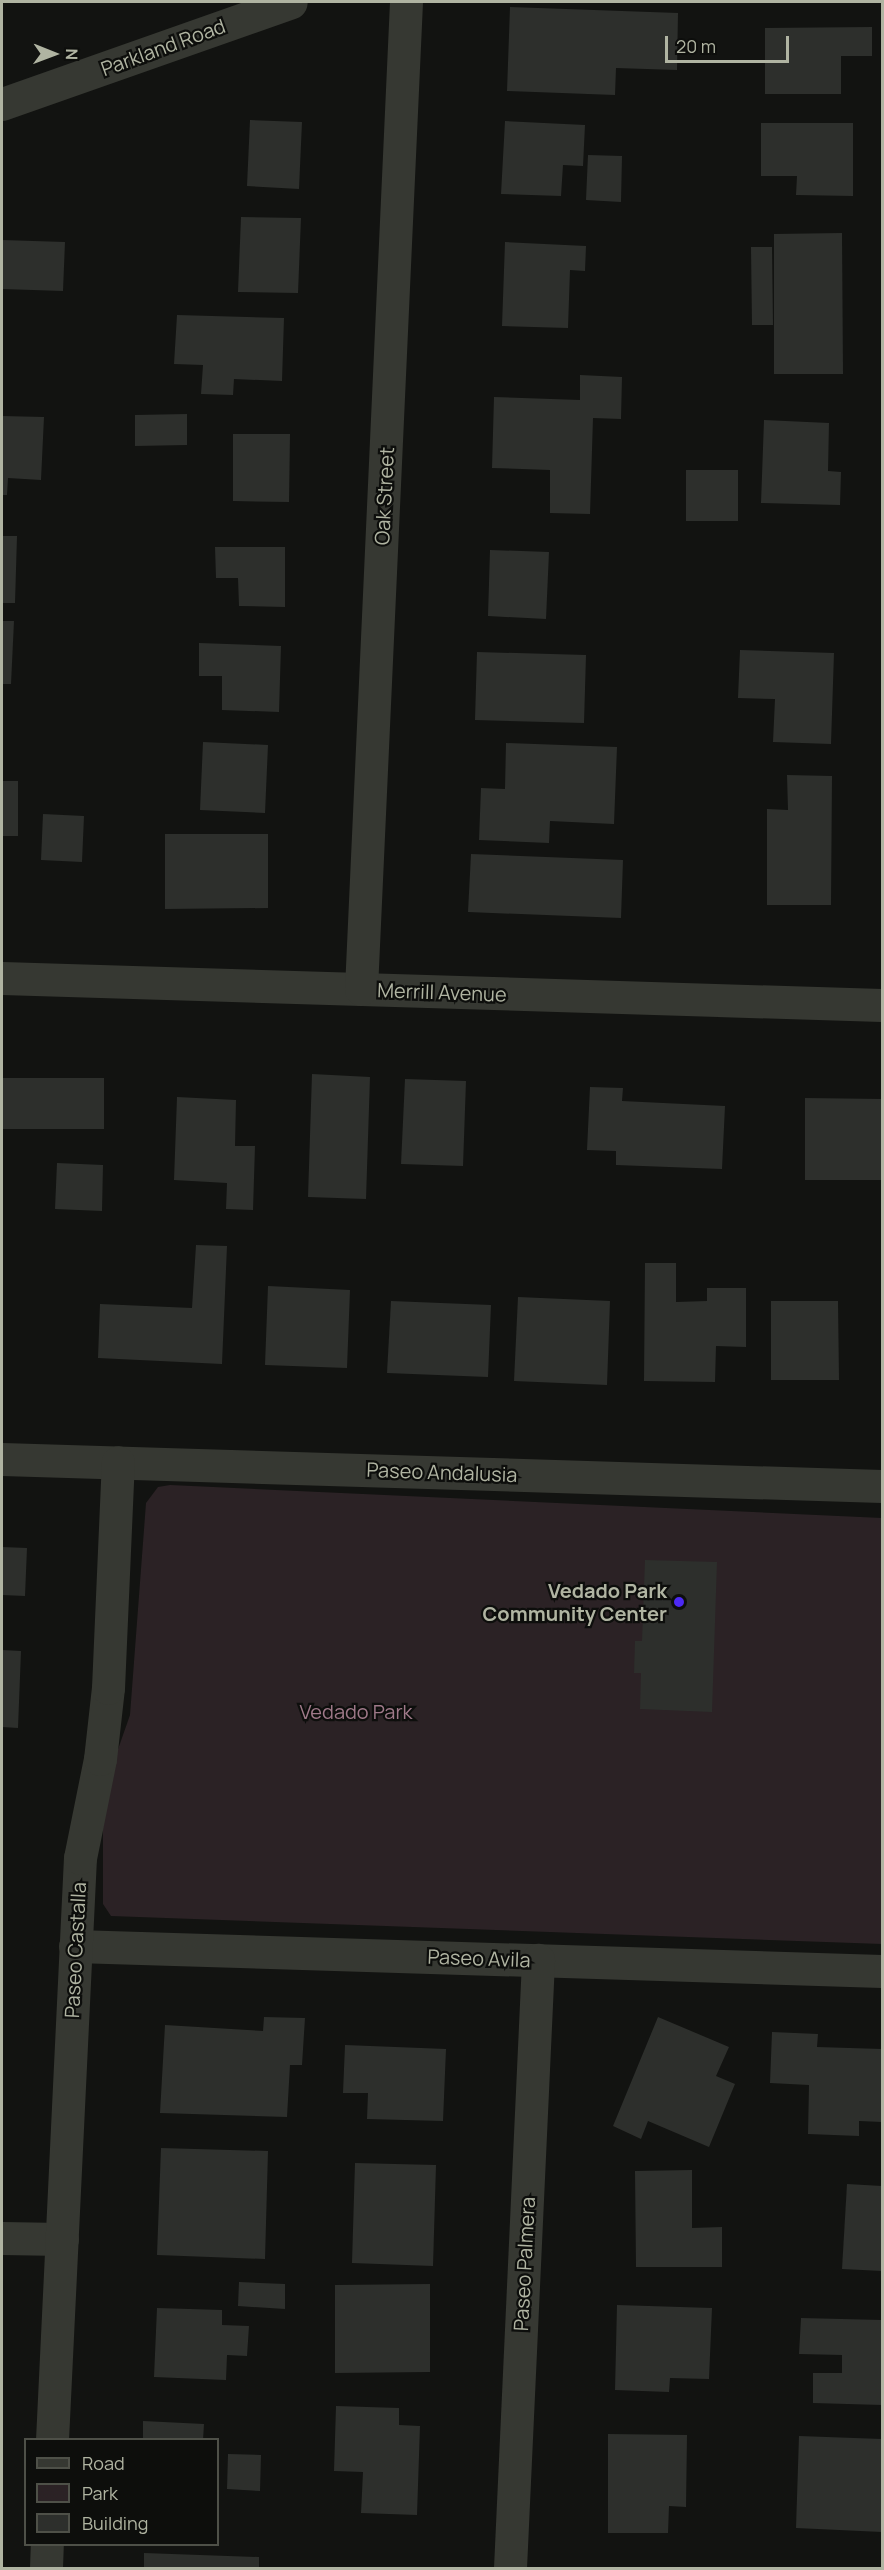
<!DOCTYPE html>
<html>
<head>
<meta charset="utf-8">
<style>
  body { margin:0 }
  #map { position:relative; width:884px; height:2570px; overflow:hidden; background:#121311; font-family:Manrope,sans-serif }
  div>[style] { position:absolute }
  .green>* { inset:0; background:#2b2225 }
  .building>* { inset:0; background:#2d2f2c }
  .minor>* { height:33px; margin:-16.5px; padding:0 16.5px; transform-origin:16.5px; border-radius:16.5px; background:#363832 }
  .dots>* { width:16px; height:16px; translate:-50% -50%; box-sizing:border-box; border:3px solid #0d0e0c; border-radius:50% }
  span { translate:-50% -50%; white-space:nowrap; text-align:center; line-height:1.15; -webkit-text-stroke:4.5px #0d0e0c; paint-order:stroke }
  .street-label { font-size:20px; color:#b0b4a2 }
  .poi-label { font-size:20px; color:#b0b4a2; font-weight:700 }
  .right { translate:-100% -50%; text-align:right }
  .park-label { font-size:20px; color:#9f7989 }
  .frame { position:absolute; inset:0; border:3px solid #b0b4a2; pointer-events:none }
  .legend { position:absolute; left:24px; top:2438px; width:195px; height:108px; box-sizing:border-box; background:#0d0e0c; border:2px solid #4e5048; margin:0; padding:8px 10px; list-style:none; font-size:18px; color:#b0b4a2 }
  .legend li { display:flex; align-items:center; gap:12px; height:30px }
  .legend b { width:30px; border:2px solid #4e5048 }
  .north { position:absolute; left:24px; top:24px; width:60px; height:60px; -webkit-text-stroke:4px #0d0e0c; paint-order:stroke; rotate:91deg; font-size:16px; font-weight:700; line-height:24px; text-align:center; color:#b0b4a2 }
  .north::after { content:''; display:block; margin:auto; width:21px; height:27px; background:#b0b4a2; clip-path:polygon(50% 0,100% 100%,50% 72%,0 100%) }
  .scale { position:absolute; left:665px; top:36px; width:124px; height:27px; box-sizing:border-box; border:3px solid #b0b4a2; border-top:0; padding-left:8px; font-size:18px; line-height:21px; white-space:nowrap; color:#b0b4a2; -webkit-text-stroke:4px #0d0e0c; paint-order:stroke }
</style>
</head>
<body>
<div id="map">
  <div class="green">
    <div style="clip-path:polygon(170px 1485px,882px 1518px,882px 1944px,111px 1916px,103px 1904px,103px 1827px,116px 1755px,130px 1715px,146px 1503px,158px 1487px)"></div>
  </div>
  <div class="building">
    <div style="clip-path:polygon(510px 7px,678px 13px,677px 70px,616px 68px,615px 95px,507px 91px)"></div>
    <div style="clip-path:polygon(872px 27px,872px 56px,841px 56px,841px 94px,765px 94px,765px 28px)"></div>
    <div style="clip-path:polygon(250px 120px,302px 122px,299px 189px,247px 186px)"></div>
    <div style="clip-path:polygon(505px 121px,585px 125px,583px 166px,563px 165px,561px 196px,501px 194px)"></div>
    <div style="clip-path:polygon(761px 123px,853px 123px,853px 196px,796px 195px,797px 176px,761px 176px)"></div>
    <div style="clip-path:polygon(588px 155px,622px 156px,621px 202px,586px 200px)"></div>
    <div style="clip-path:polygon(241px 217px,301px 218px,298px 293px,238px 292px)"></div>
    <div style="clip-path:polygon(842px 233px,843px 374px,774px 374px,774px 234px)"></div>
    <div style="clip-path:polygon(2px 240px,65px 242px,63px 291px,2px 289px)"></div>
    <div style="clip-path:polygon(505px 242px,586px 246px,585px 271px,570px 270px,568px 328px,502px 326px)"></div>
    <div style="clip-path:polygon(751px 247px,772px 247px,773px 325px,752px 325px)"></div>
    <div style="clip-path:polygon(177px 315px,284px 318px,282px 381px,234px 379px,233px 395px,201px 394px,203px 365px,174px 364px)"></div>
    <div style="clip-path:polygon(580px 375px,622px 377px,621px 419px,593px 418px,590px 514px,550px 513px,550px 470px,492px 468px,494px 397px,580px 400px)"></div>
    <div style="clip-path:polygon(187px 414px,187px 445px,135px 446px,135px 415px)"></div>
    <div style="clip-path:polygon(2px 416px,44px 417px,41px 480px,8px 478px,7px 495px,2px 495px)"></div>
    <div style="clip-path:polygon(764px 420px,829px 423px,828px 471px,841px 472px,840px 505px,761px 503px)"></div>
    <div style="clip-path:polygon(233px 434px,290px 434px,289px 502px,233px 501px)"></div>
    <div style="clip-path:polygon(686px 470px,738px 470px,738px 521px,686px 521px)"></div>
    <div style="clip-path:polygon(2px 536px,17px 536px,15px 603px,2px 603px)"></div>
    <div style="clip-path:polygon(215px 547px,285px 547px,285px 607px,239px 606px,238px 578px,216px 578px)"></div>
    <div style="clip-path:polygon(490px 550px,549px 552px,546px 619px,488px 616px)"></div>
    <div style="clip-path:polygon(2px 621px,14px 621px,11px 684px,2px 684px)"></div>
    <div style="clip-path:polygon(199px 643px,281px 646px,279px 712px,222px 710px,222px 676px,199px 676px)"></div>
    <div style="clip-path:polygon(740px 650px,834px 653px,831px 744px,773px 742px,775px 699px,738px 698px)"></div>
    <div style="clip-path:polygon(477px 652px,586px 655px,584px 723px,475px 720px)"></div>
    <div style="clip-path:polygon(203px 742px,268px 745px,265px 813px,200px 810px)"></div>
    <div style="clip-path:polygon(506px 743px,617px 747px,614px 824px,550px 821px,549px 843px,479px 840px,481px 788px,505px 789px)"></div>
    <div style="clip-path:polygon(787px 775px,832px 776px,831px 905px,767px 905px,767px 809px,788px 810px)"></div>
    <div style="clip-path:polygon(2px 781px,18px 781px,18px 836px,2px 836px)"></div>
    <div style="clip-path:polygon(43px 814px,84px 816px,82px 862px,41px 860px)"></div>
    <div style="clip-path:polygon(165px 834px,268px 834px,268px 908px,165px 909px)"></div>
    <div style="clip-path:polygon(471px 854px,623px 860px,621px 918px,468px 912px)"></div>
    <div style="clip-path:polygon(312px 1074px,370px 1077px,366px 1199px,308px 1197px)"></div>
    <div style="clip-path:polygon(2px 1078px,104px 1078px,104px 1129px,2px 1129px)"></div>
    <div style="clip-path:polygon(405px 1079px,466px 1081px,463px 1166px,401px 1164px)"></div>
    <div style="clip-path:polygon(590px 1087px,623px 1088px,622px 1101px,725px 1106px,722px 1169px,616px 1165px,616px 1151px,587px 1150px)"></div>
    <div style="clip-path:polygon(177px 1097px,236px 1100px,235px 1146px,255px 1146px,253px 1210px,226px 1209px,227px 1183px,174px 1180px)"></div>
    <div style="clip-path:polygon(805px 1098px,882px 1099px,882px 1180px,805px 1180px)"></div>
    <div style="clip-path:polygon(57px 1163px,103px 1165px,102px 1211px,55px 1209px)"></div>
    <div style="clip-path:polygon(196px 1245px,227px 1246px,222px 1364px,98px 1358px,100px 1304px,192px 1308px)"></div>
    <div style="clip-path:polygon(645px 1263px,676px 1263px,676px 1302px,707px 1301px,707px 1288px,746px 1288px,746px 1347px,716px 1346px,715px 1382px,644px 1381px)"></div>
    <div style="clip-path:polygon(268px 1286px,350px 1290px,347px 1368px,265px 1365px)"></div>
    <div style="clip-path:polygon(518px 1297px,610px 1301px,607px 1385px,514px 1381px)"></div>
    <div style="clip-path:polygon(391px 1301px,491px 1305px,488px 1377px,387px 1373px)"></div>
    <div style="clip-path:polygon(771px 1301px,838px 1301px,839px 1380px,771px 1380px)"></div>
    <div style="clip-path:polygon(2px 1547px,27px 1548px,25px 1596px,2px 1595px)"></div>
    <div style="clip-path:polygon(645px 1560px,717px 1562px,712px 1712px,640px 1709px,641px 1673px,634px 1673px,635px 1641px,642px 1641px)"></div>
    <div style="clip-path:polygon(2px 1650px,21px 1651px,18px 1728px,2px 1727px)"></div>
    <div style="clip-path:polygon(264px 2017px,305px 2018px,302px 2065px,290px 2065px,287px 2117px,160px 2113px,165px 2025px,263px 2031px)"></div>
    <div style="clip-path:polygon(658px 2017px,729px 2047px,716px 2076px,735px 2084px,709px 2147px,648px 2121px,641px 2139px,613px 2126px)"></div>
    <div style="clip-path:polygon(772px 2032px,818px 2034px,817px 2047px,882px 2049px,882px 2122px,859px 2121px,859px 2136px,808px 2134px,809px 2085px,770px 2083px)"></div>
    <div style="clip-path:polygon(345px 2045px,446px 2049px,443px 2121px,367px 2119px,368px 2093px,343px 2093px)"></div>
    <div style="clip-path:polygon(161px 2148px,268px 2151px,265px 2259px,157px 2255px)"></div>
    <div style="clip-path:polygon(355px 2163px,436px 2165px,433px 2266px,352px 2263px)"></div>
    <div style="clip-path:polygon(692px 2170px,692px 2228px,722px 2227px,722px 2267px,636px 2267px,635px 2171px)"></div>
    <div style="clip-path:polygon(847px 2184px,882px 2186px,882px 2271px,842px 2269px)"></div>
    <div style="clip-path:polygon(239px 2282px,285px 2284px,285px 2309px,238px 2306px)"></div>
    <div style="clip-path:polygon(430px 2284px,430px 2372px,335px 2373px,335px 2285px)"></div>
    <div style="clip-path:polygon(617px 2305px,712px 2308px,709px 2379px,670px 2378px,669px 2392px,615px 2390px)"></div>
    <div style="clip-path:polygon(157px 2308px,222px 2310px,222px 2325px,249px 2326px,247px 2356px,227px 2355px,226px 2380px,154px 2377px)"></div>
    <div style="clip-path:polygon(801px 2318px,882px 2320px,882px 2405px,813px 2403px,813px 2373px,842px 2373px,842px 2355px,799px 2354px)"></div>
    <div style="clip-path:polygon(336px 2406px,399px 2408px,399px 2425px,420px 2426px,417px 2515px,361px 2513px,363px 2472px,334px 2471px)"></div>
    <div style="clip-path:polygon(143px 2421px,204px 2424px,203px 2440px,143px 2440px)"></div>
    <div style="clip-path:polygon(608px 2434px,687px 2435px,686px 2507px,669px 2506px,668px 2533px,608px 2533px)"></div>
    <div style="clip-path:polygon(799px 2436px,882px 2439px,882px 2532px,796px 2528px)"></div>
    <div style="clip-path:polygon(228px 2454px,261px 2455px,260px 2491px,227px 2489px)"></div>
    <div style="clip-path:polygon(144px 2553px,259px 2557px,259px 2568px,144px 2568px)"></div>
  </div>
  <div class="minor">
    <div style="left:2px;top:104px;width:306px;rotate:-19.4deg"></div>
    <div style="left:2px;top:978px;width:880px;rotate:1.76deg"></div>
    <div style="left:361px;top:989px;width:988px;rotate:-87.39deg"></div>
    <div style="left:2px;top:1459px;width:880px;rotate:1.76deg"></div>
    <div style="left:75px;top:1946px;width:807px;rotate:1.77deg"></div>
    <div style="left:2px;top:2238px;width:60px;rotate:1deg"></div>
    <div style="left:52px;top:2440px;width:583px;rotate:-87.25deg"></div>
    <div style="left:80px;top:1858px;width:101px;rotate:-78.6deg"></div>
    <div style="left:100px;top:1759px;width:71px;rotate:-83.6deg"></div>
    <div style="left:108px;top:1688px;width:226px;rotate:-87.5deg"></div>
    <div style="left:46px;top:2568px;width:24px;rotate:-88deg"></div>
    <div style="left:510px;top:2568px;width:609px;rotate:-87.36deg"></div>
  </div>
  <div class="dots">
    <div style="left:679px;top:1602px;background:#4c29f4"></div>
  </div>
  <div class="street-label">
    <span style="left:163px;top:47px;rotate:-20deg">Parkland Road</span>
    <span style="left:384px;top:496px;rotate:-87deg">Oak Street</span>
    <span style="left:442px;top:992px;rotate:2deg">Merrill Avenue</span>
    <span style="left:442px;top:1472px;rotate:2deg">Paseo Andalusia</span>
    <span style="left:75px;top:1950px;rotate:-87deg">Paseo Castalla</span>
    <span style="left:479px;top:1958px;rotate:2deg">Paseo Avila</span>
    <span style="left:524px;top:2264px;rotate:-87deg">Paseo Palmera</span>
  </div>
  <div class="poi-label">
    <span class="right" style="left:667px;top:1602px">Vedado Park<br>Community Center</span>
  </div>
  <div class="park-label">
    <span style="left:356px;top:1711px">Vedado Park</span>
  </div>
  <div class="frame"></div>
  <ul class="legend">
  <li><b style="height:8px;background:#363832"></b>Road</li>
  <li><b style="height:16px;background:#2b2225"></b>Park</li>
  <li><b style="height:16px;background:#2d2f2c"></b>Building</li>
  </ul>
  <div class="north">N</div>
  <div class="scale">20 m</div>
</div>
</body>
</html>
